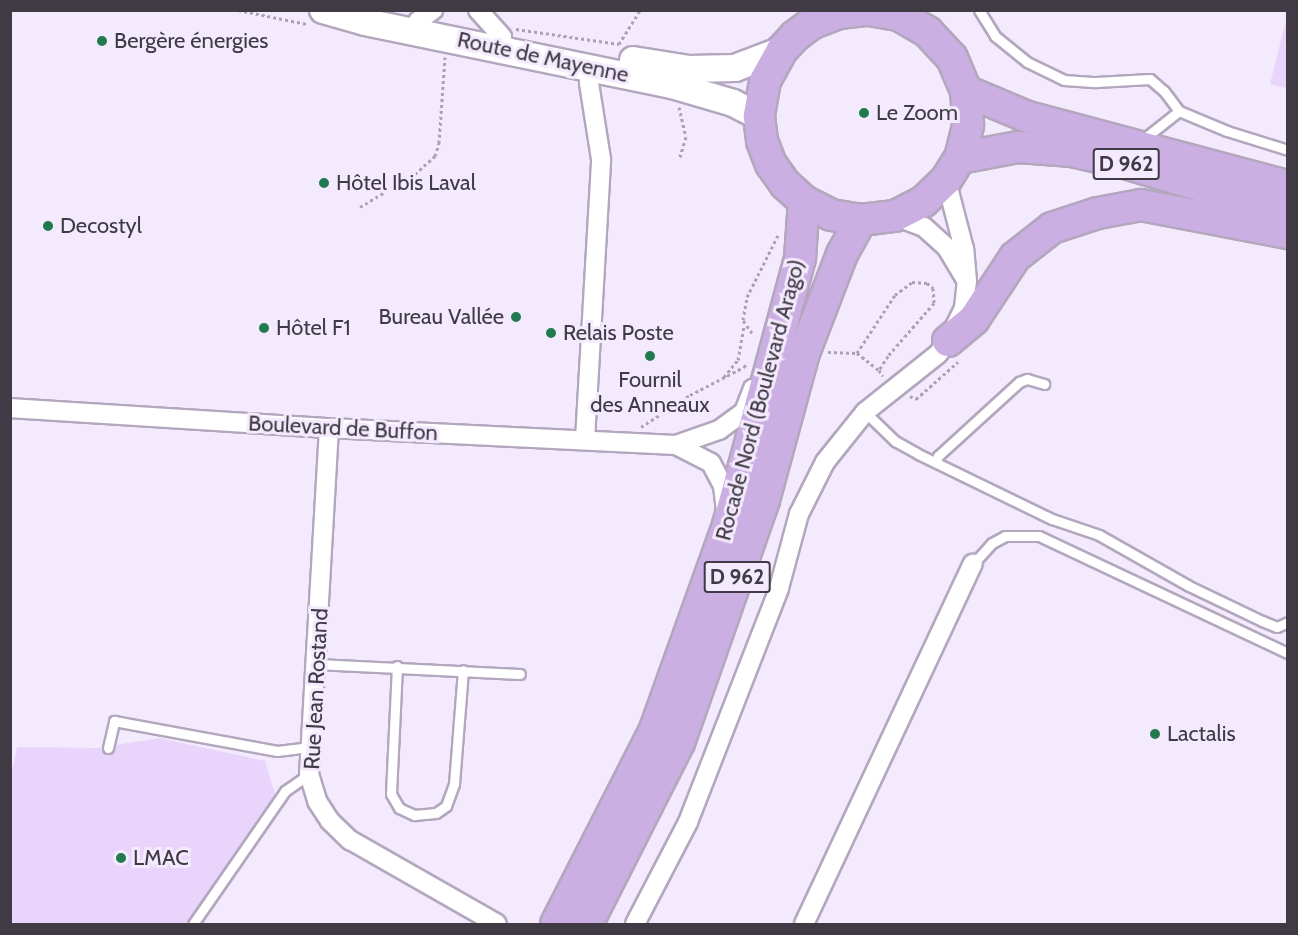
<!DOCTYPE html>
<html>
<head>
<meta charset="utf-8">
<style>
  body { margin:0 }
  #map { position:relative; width:1298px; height:935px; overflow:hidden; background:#f4eafd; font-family:Cabin,sans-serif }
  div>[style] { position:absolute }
  .green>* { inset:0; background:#e9d4fb }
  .path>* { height:3px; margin-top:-1.5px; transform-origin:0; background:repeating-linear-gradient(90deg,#aaa2b1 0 3px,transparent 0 6px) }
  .roads { filter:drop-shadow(2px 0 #b3a7be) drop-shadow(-2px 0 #b3a7be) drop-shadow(0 2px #b3a7be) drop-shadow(0 -2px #b3a7be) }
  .lane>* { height:9px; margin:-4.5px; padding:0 4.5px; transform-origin:4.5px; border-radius:4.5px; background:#fff }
  .street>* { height:18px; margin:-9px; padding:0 9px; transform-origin:9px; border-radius:9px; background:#fff }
  .secondary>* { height:26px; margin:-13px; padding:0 13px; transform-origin:13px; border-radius:13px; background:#fff }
  .primary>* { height:30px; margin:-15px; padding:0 15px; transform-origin:15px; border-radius:15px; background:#cbaee2 }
  .dots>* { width:16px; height:16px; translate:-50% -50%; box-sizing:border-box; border:3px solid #f4eafd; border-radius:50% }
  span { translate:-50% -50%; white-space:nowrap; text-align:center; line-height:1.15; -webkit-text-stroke:6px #f4eafd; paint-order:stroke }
  .shield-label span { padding:2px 4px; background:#f4eafd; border:2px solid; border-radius:4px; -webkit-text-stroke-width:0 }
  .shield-label { font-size:21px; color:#3f3a44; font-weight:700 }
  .poi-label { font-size:22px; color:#3f3a44 }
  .left { translate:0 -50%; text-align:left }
  .right { translate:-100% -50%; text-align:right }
  .street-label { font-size:22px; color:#3f3a44 }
  .frame { position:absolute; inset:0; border:12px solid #3f3a44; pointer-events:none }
</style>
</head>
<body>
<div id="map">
  <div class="green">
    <div style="clip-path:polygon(1287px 16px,1288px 88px,1287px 88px,1270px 84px)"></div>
    <div style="clip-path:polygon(159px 738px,265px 761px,275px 794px,187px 924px,21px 924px,11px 922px,10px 780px,17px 747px,97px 748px)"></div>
  </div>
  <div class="path">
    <div style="left:238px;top:10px;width:70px;rotate:11.5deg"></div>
    <div style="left:516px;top:29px;width:104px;rotate:8.3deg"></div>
    <div style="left:619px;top:44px;width:40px;rotate:-58deg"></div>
    <div style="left:679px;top:107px;width:31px;rotate:77deg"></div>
    <div style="left:686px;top:137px;width:21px;rotate:107deg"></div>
    <div style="left:360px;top:207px;width:64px;rotate:-31deg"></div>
    <div style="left:415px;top:174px;width:27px;rotate:-42deg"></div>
    <div style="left:435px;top:156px;width:14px;rotate:-73deg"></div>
    <div style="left:439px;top:143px;width:86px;rotate:-86deg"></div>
    <div style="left:752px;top:333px;width:16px;rotate:-125deg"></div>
    <div style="left:743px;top:320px;width:23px;rotate:-80deg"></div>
    <div style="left:747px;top:297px;width:69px;rotate:-63.4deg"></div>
    <div style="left:828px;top:352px;width:29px;rotate:2deg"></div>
    <div style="left:857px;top:353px;width:69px;rotate:-56.8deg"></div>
    <div style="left:895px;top:295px;width:21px;rotate:-37deg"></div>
    <div style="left:912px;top:282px;width:15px;rotate:4deg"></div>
    <div style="left:927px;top:283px;width:8px;rotate:40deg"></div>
    <div style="left:933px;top:288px;width:15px;rotate:86deg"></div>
    <div style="left:934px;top:303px;width:70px;rotate:131deg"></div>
    <div style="left:888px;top:356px;width:17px;rotate:123deg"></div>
    <div style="left:879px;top:370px;width:7px;rotate:56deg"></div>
    <div style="left:857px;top:353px;width:28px;rotate:38deg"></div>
    <div style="left:724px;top:377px;width:22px;rotate:-51deg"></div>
    <div style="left:738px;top:360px;width:35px;rotate:-80deg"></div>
    <div style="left:910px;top:396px;width:7px;rotate:27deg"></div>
    <div style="left:916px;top:399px;width:56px;rotate:-41.4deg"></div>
    <div style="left:641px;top:427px;width:59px;rotate:-33.1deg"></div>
    <div style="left:690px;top:395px;width:61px;rotate:-27.4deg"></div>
    <div style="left:744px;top:367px;width:6px;rotate:-51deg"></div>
  </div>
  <div class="roads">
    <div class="lane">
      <div style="left:979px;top:10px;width:31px;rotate:58deg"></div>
      <div style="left:995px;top:36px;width:41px;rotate:39.1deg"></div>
      <div style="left:1027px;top:62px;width:41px;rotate:25.9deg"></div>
      <div style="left:1064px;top:80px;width:32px;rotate:4deg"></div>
      <div style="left:1096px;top:82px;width:54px;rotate:-3.2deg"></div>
      <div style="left:1150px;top:79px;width:18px;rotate:41deg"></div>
      <div style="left:1164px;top:91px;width:25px;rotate:53deg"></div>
      <div style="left:1179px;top:111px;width:52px;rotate:22.6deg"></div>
      <div style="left:1227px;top:131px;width:64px;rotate:17.3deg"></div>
      <div style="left:1141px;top:141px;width:48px;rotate:-38.3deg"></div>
      <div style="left:865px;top:412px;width:42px;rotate:44deg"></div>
      <div style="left:895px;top:441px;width:26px;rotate:29deg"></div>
      <div style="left:918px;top:454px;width:149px;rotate:25.9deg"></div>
      <div style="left:1052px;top:519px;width:50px;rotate:18.8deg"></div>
      <div style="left:1099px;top:535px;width:103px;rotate:29.5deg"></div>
      <div style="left:1189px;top:586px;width:81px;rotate:25.6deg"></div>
      <div style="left:1262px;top:621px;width:16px;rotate:22deg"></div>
      <div style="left:1277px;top:627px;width:12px;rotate:-24deg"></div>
      <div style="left:935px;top:462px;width:7px;rotate:-63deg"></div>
      <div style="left:938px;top:456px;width:110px;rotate:-42.4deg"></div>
      <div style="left:1019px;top:382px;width:9px;rotate:-21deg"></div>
      <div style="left:1027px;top:379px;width:18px;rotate:16deg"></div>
      <div style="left:973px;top:564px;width:28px;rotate:-48deg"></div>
      <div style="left:992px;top:543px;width:15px;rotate:-28deg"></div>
      <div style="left:1005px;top:536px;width:34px"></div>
      <div style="left:1039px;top:536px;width:275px;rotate:25.2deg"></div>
      <div style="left:316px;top:664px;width:204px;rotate:2.8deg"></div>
      <div style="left:397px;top:666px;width:128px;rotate:92.7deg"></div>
      <div style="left:391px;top:794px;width:16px;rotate:60deg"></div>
      <div style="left:399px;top:808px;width:17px;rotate:25deg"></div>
      <div style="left:414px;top:815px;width:22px;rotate:-5deg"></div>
      <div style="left:436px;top:813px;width:12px;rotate:-35deg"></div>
      <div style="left:446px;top:806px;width:23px;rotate:-70deg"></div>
      <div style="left:454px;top:784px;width:114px;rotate:-85.5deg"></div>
      <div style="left:108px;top:748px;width:28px;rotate:-77deg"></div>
      <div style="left:114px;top:721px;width:166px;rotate:10.4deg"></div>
      <div style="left:277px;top:751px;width:34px;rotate:-7deg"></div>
      <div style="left:193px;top:924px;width:162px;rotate:-55.3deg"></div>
      <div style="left:285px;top:791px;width:29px;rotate:-35deg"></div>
    </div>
    <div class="street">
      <div style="left:478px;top:10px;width:36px;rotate:48deg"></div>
      <div style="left:418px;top:21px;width:19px;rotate:-36deg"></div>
      <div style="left:895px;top:216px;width:31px;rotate:21deg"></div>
      <div style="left:924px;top:227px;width:31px;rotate:42deg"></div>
      <div style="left:947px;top:248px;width:35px;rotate:59deg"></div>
      <div style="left:10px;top:408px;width:320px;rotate:3.6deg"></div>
      <div style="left:329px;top:428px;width:347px;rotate:2.8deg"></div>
      <div style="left:676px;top:445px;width:46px;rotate:-19.2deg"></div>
      <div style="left:719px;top:430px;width:31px;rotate:-36deg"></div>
      <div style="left:744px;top:412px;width:25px;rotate:-69deg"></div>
      <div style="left:329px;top:428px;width:347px;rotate:93.3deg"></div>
      <div style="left:309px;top:774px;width:28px;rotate:73deg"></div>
      <div style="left:317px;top:801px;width:24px;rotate:57deg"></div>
      <div style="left:330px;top:821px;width:28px;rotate:44deg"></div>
      <div style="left:350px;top:840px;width:169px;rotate:29.7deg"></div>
      <div style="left:585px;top:440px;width:281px;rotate:-86.7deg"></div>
      <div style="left:601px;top:159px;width:77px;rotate:-99deg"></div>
      <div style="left:589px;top:83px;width:16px;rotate:-86deg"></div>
      <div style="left:676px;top:445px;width:39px;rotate:27deg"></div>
      <div style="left:711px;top:463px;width:26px;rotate:62deg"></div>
      <div style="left:723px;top:486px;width:26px;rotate:83deg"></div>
      <div style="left:635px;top:924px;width:115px;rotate:-62.5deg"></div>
      <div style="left:688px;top:822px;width:251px;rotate:-68.7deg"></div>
      <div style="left:779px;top:588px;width:77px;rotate:-74.9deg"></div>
      <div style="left:799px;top:514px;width:58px;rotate:-63.4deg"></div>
      <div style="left:825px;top:462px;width:64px;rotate:-51.3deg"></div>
      <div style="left:865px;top:412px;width:93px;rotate:-38.5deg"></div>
      <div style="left:938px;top:354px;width:16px;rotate:-52deg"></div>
      <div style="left:948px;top:341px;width:37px;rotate:-64deg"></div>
      <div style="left:964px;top:308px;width:27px;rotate:-84deg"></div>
      <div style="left:967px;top:281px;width:32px;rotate:-95deg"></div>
      <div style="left:964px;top:249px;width:71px;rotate:-104.6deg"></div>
      <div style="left:804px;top:924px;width:398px;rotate:-64.9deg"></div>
    </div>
    <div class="secondary">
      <div style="left:323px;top:10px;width:44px;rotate:15.9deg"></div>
      <div style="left:365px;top:22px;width:313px;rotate:11.6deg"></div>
      <div style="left:672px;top:85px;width:64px;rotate:16.4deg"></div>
      <div style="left:733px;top:103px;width:29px;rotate:27deg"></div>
      <div style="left:633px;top:60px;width:57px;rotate:9.1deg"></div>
      <div style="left:689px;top:69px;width:46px;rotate:-1.2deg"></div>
      <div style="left:735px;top:68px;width:50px;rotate:-21deg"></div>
    </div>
    <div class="primary">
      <div style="left:865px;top:10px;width:26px;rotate:173deg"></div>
      <div style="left:839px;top:13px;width:30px;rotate:159deg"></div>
      <div style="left:811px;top:24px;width:20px;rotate:143deg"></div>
      <div style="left:795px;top:36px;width:19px;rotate:133deg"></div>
      <div style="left:782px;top:50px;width:35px;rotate:119deg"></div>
      <div style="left:765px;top:81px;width:36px;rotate:100deg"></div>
      <div style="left:759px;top:116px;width:25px;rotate:83deg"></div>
      <div style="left:762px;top:141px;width:25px;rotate:69deg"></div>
      <div style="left:771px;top:164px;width:24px;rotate:55deg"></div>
      <div style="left:785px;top:184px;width:25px;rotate:42deg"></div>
      <div style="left:804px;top:201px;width:30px;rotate:27deg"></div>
      <div style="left:831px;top:215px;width:30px;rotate:9deg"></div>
      <div style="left:861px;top:220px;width:34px;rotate:-7deg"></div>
      <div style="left:895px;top:216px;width:31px;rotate:-27deg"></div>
      <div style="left:923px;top:202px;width:32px;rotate:-44deg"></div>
      <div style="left:946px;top:180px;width:26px;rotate:-58deg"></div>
      <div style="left:960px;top:158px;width:34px;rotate:-76deg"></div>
      <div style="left:968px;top:125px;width:34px;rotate:-93deg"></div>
      <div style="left:966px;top:91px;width:36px;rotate:-113deg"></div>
      <div style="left:952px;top:58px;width:35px;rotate:-133deg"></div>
      <div style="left:928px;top:32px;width:34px;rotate:-150deg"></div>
      <div style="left:898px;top:15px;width:28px;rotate:-170deg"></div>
      <div style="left:966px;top:91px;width:67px;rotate:22.8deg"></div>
      <div style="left:1028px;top:117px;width:269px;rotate:14.9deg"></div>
      <div style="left:960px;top:158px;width:59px;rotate:-10.7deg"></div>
      <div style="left:1018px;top:147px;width:54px;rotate:4.2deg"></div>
      <div style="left:1072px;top:151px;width:50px;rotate:12.7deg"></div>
      <div style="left:1121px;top:162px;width:174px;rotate:16.7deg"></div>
      <div style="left:948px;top:341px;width:34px;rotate:-40deg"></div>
      <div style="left:974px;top:319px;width:74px;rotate:-56.5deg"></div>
      <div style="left:1015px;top:257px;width:47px;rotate:-38.1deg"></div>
      <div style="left:1052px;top:228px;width:48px;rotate:-18.1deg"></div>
      <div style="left:1098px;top:213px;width:44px;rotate:-10.5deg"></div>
      <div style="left:1141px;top:205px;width:150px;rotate:10.8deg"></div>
      <div style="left:556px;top:924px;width:216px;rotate:-63deg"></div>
      <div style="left:654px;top:732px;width:220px;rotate:-70.3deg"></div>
      <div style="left:728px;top:525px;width:277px;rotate:-74.9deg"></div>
      <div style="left:800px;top:258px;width:57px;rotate:-86deg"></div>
      <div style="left:587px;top:924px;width:203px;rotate:-63.1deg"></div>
      <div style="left:679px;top:743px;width:257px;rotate:-70.7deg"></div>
      <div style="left:764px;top:500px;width:152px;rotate:-74.8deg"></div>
      <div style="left:804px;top:353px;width:106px;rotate:-69deg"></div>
      <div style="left:842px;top:254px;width:39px;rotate:-61deg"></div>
    </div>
  </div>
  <div class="dots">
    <div style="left:102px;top:41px;background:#217a4f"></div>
    <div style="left:864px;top:113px;background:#217a4f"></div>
    <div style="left:324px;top:183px;background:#217a4f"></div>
    <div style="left:48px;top:226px;background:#217a4f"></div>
    <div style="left:516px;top:317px;background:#217a4f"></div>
    <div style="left:264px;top:328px;background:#217a4f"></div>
    <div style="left:551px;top:333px;background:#217a4f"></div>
    <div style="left:650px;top:356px;background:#217a4f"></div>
    <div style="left:1155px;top:734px;background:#217a4f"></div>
    <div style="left:121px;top:858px;background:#217a4f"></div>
  </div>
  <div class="shield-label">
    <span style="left:1126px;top:164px">D 962</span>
    <span style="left:737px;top:577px">D 962</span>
  </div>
  <div class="poi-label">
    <span class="left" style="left:114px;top:41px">Bergère énergies</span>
    <span class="left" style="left:876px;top:113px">Le Zoom</span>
    <span class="left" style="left:336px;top:183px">Hôtel Ibis Laval</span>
    <span class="left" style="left:60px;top:226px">Decostyl</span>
    <span class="right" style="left:504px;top:317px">Bureau Vallée</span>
    <span class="left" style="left:276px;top:328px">Hôtel F1</span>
    <span class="left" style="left:563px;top:333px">Relais Poste</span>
    <span style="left:650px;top:392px">Fournil<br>des Anneaux</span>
    <span class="left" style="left:1167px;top:734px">Lactalis</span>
    <span class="left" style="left:133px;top:858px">LMAC</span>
  </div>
  <div class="street-label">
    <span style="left:543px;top:57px;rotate:12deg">Route de Mayenne</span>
    <span style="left:760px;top:400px;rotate:-75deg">Rocade Nord (Boulevard Arago)</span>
    <span style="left:343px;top:428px;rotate:3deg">Boulevard de Buffon</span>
    <span style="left:316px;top:689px;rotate:-87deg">Rue Jean Rostand</span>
  </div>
  <div class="frame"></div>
</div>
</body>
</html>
